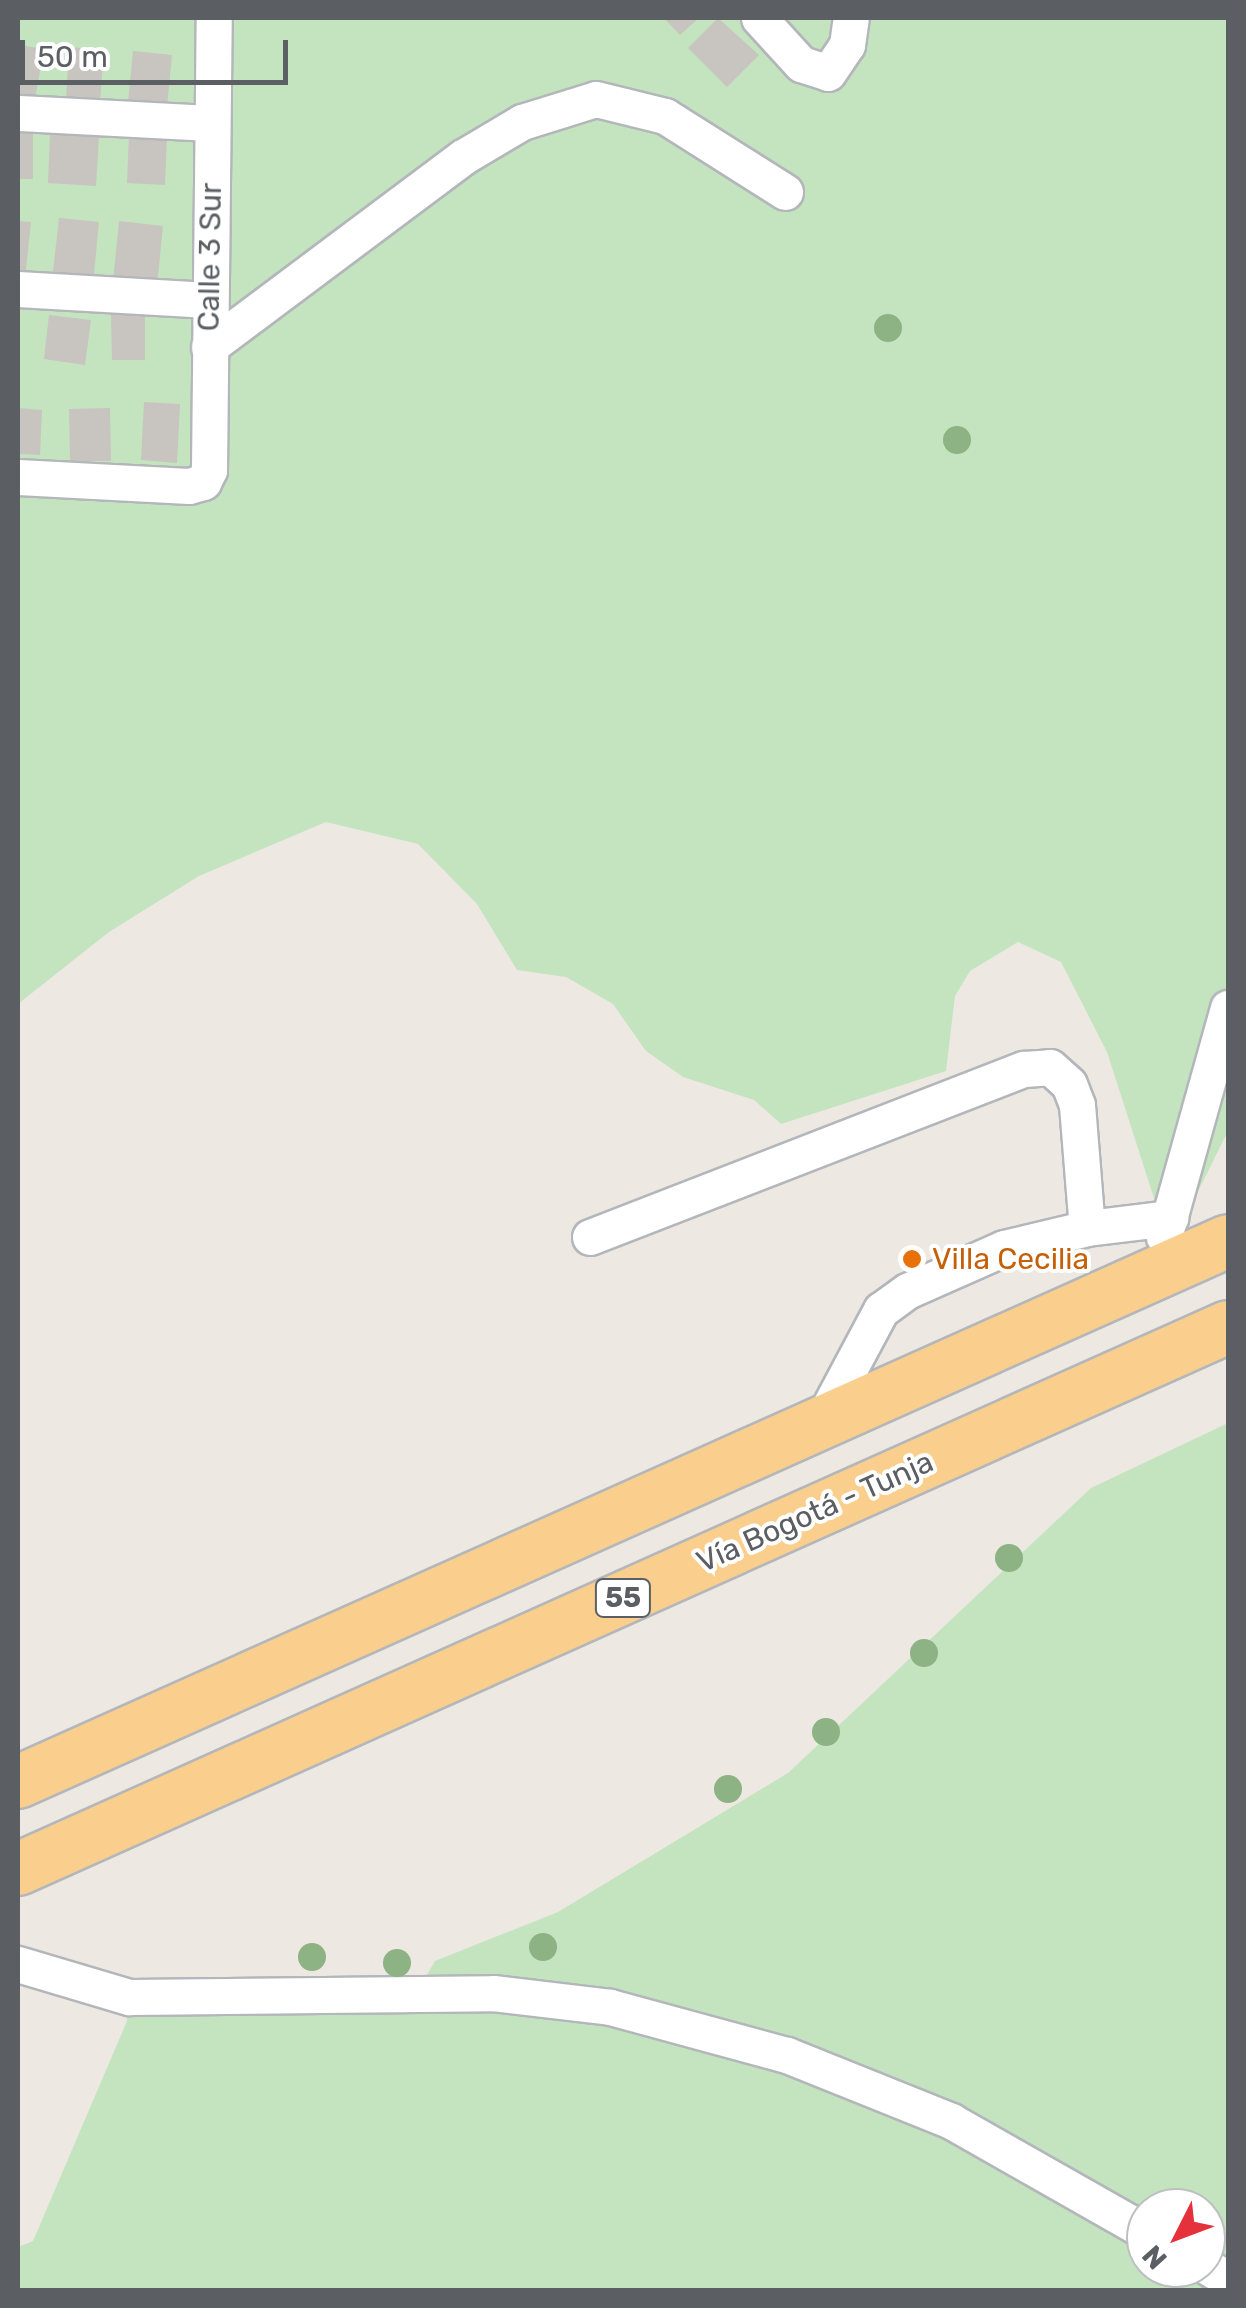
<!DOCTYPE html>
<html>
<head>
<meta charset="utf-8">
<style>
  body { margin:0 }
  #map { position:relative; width:1246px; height:2308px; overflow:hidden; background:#ede9e2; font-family:Rubik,sans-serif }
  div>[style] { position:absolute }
  .green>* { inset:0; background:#c4e4bf }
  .building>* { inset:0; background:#c8c4bf }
  .roads { filter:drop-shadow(2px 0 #b3b6ba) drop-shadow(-2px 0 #b3b6ba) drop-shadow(0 2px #b3b6ba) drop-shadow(0 -2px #b3b6ba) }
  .minor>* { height:35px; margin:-17.5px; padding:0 17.5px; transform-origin:17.5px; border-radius:17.5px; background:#fff }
  .highway>* { height:52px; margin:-26px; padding:0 26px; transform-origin:26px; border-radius:26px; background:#facf8d }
  .trees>* { width:28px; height:28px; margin:-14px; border-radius:50%; background:#8db284 }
  .dots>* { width:28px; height:28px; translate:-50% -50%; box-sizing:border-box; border:5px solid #fff; border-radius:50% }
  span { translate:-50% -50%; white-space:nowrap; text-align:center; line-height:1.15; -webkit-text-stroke:8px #fff; paint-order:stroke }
  .shield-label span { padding:2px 8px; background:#fff; border:2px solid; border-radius:8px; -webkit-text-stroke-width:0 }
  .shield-label { font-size:28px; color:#5b5f63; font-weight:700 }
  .street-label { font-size:30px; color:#5b5f63 }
  .food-label { font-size:30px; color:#c56008 }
  .left { translate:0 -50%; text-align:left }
  .frame { position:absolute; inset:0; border:20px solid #5b5f63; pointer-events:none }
  .north { position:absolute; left:1126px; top:2188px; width:100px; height:100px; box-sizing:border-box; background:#fff; border:2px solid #bdbfc1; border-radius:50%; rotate:228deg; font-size:28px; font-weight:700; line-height:40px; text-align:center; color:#5b5f63 }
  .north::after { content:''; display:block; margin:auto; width:35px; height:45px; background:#e4313c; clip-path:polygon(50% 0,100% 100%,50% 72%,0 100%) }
  .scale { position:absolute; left:20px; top:40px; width:268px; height:45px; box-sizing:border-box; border:5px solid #5b5f63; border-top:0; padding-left:12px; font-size:30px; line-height:35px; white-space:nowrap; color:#5b5f63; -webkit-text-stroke:8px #fff; paint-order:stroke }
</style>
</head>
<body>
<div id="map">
  <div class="green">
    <div style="clip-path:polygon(18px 18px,1228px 18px,1228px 1131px,1170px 1248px,1107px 1052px,1061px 962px,1018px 942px,970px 971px,955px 996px,946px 1071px,781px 1124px,754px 1100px,683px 1077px,646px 1051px,613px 1004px,566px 977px,517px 970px,477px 904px,418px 844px,326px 822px,199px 876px,109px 932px,18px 1004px)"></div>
    <div style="clip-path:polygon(evenodd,1228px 1423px,1228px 2290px,18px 2290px,18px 2247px,33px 2241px,127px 2021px,126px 2008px,417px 1992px,435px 1961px,558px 1912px,788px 1773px,1091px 1488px,1228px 1423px,1146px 2208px,1206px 2208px,1206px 2268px,1146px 2268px,1146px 2208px)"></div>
  </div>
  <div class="building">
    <div style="clip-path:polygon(664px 18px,699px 18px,680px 35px)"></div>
    <div style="clip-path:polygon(718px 18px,759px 55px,727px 87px,688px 48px)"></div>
    <div style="clip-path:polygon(18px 45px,44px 49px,35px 99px,18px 96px)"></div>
    <div style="clip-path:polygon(69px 47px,104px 50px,100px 103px,66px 100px)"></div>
    <div style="clip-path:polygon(133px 51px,172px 55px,167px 107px,128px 103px)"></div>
    <div style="clip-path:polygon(18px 132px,33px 132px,33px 179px,18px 179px)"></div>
    <div style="clip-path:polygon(50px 133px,99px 136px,96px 186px,48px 183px)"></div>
    <div style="clip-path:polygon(129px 134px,167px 136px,165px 185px,127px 183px)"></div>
    <div style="clip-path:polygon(59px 218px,99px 222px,93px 285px,52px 280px)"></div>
    <div style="clip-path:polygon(18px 221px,31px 222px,25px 279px,18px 278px)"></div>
    <div style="clip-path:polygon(119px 221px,163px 226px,157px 286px,113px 281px)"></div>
    <div style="clip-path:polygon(111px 314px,145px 314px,145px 360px,112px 360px)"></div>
    <div style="clip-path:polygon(49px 315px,91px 320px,85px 365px,44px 359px)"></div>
    <div style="clip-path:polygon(144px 402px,180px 404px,177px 463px,141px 460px)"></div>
    <div style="clip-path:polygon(18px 408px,42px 410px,40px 455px,18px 454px)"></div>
    <div style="clip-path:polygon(110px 408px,111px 461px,70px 461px,69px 409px)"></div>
  </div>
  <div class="roads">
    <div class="minor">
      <div style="left:759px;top:18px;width:62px;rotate:47.6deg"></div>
      <div style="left:801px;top:64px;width:28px;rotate:18deg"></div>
      <div style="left:828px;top:73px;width:34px;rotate:-56deg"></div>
      <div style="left:847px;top:45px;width:27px;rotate:-82deg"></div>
      <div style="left:18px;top:113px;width:194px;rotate:3deg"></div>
      <div style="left:18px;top:289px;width:191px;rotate:3.3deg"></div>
      <div style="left:209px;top:347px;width:317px;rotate:-36.8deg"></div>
      <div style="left:463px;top:157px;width:69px;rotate:-30.7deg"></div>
      <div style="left:522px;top:122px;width:77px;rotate:-17.3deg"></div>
      <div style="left:596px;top:99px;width:71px;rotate:13.8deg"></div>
      <div style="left:665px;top:116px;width:142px;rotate:32.3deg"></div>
      <div style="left:18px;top:477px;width:171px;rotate:3deg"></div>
      <div style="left:189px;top:486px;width:15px;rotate:-16deg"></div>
      <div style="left:203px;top:482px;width:13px;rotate:-63deg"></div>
      <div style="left:209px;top:470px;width:452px;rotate:-89.4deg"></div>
      <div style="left:590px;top:1237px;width:465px;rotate:-21.2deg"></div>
      <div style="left:1024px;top:1069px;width:26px;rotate:-4deg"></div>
      <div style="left:1050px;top:1067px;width:25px;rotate:42deg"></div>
      <div style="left:1069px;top:1084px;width:22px;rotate:69deg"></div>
      <div style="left:1077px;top:1105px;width:123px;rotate:85.4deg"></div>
      <div style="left:1164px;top:1237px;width:238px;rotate:-74.4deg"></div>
      <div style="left:819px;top:1426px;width:132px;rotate:-61.9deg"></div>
      <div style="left:881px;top:1310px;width:32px;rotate:-36deg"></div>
      <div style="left:907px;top:1291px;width:106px;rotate:-23.9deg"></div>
      <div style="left:1004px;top:1248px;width:85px;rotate:-13.5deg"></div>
      <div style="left:1087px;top:1228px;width:84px;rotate:-6.9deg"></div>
      <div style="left:18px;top:1964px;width:116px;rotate:16.6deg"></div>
      <div style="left:129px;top:1997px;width:364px;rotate:-0.6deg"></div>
      <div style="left:493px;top:1993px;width:118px;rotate:6.8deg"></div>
      <div style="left:610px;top:2007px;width:183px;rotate:15.2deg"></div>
      <div style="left:787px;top:2055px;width:177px;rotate:21.9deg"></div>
      <div style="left:951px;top:2121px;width:224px;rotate:29.6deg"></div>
      <div style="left:1206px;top:2266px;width:26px;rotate:31deg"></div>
    </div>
    <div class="highway">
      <div style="left:18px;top:1782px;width:1325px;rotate:-24.09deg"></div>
      <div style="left:18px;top:1869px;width:1326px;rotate:-24.13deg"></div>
    </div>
  </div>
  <div class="trees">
    <div style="left:888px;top:328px"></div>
    <div style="left:957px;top:440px"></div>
    <div style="left:1009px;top:1558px"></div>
    <div style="left:924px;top:1653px"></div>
    <div style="left:826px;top:1732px"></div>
    <div style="left:728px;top:1789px"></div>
    <div style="left:543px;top:1947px"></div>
    <div style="left:312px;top:1957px"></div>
    <div style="left:397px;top:1963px"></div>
  </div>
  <div class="dots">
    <div style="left:912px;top:1259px;background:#e8710a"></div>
  </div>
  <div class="shield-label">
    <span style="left:623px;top:1598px">55</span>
  </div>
  <div class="street-label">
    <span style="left:210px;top:257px;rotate:-89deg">Calle 3 Sur</span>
    <span style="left:815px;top:1512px;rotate:-24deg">Vía Bogotá - Tunja</span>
  </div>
  <div class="food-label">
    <span class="left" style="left:932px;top:1259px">Villa Cecilia</span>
  </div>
  <div class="frame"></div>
  <div class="north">N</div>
  <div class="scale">50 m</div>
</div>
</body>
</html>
